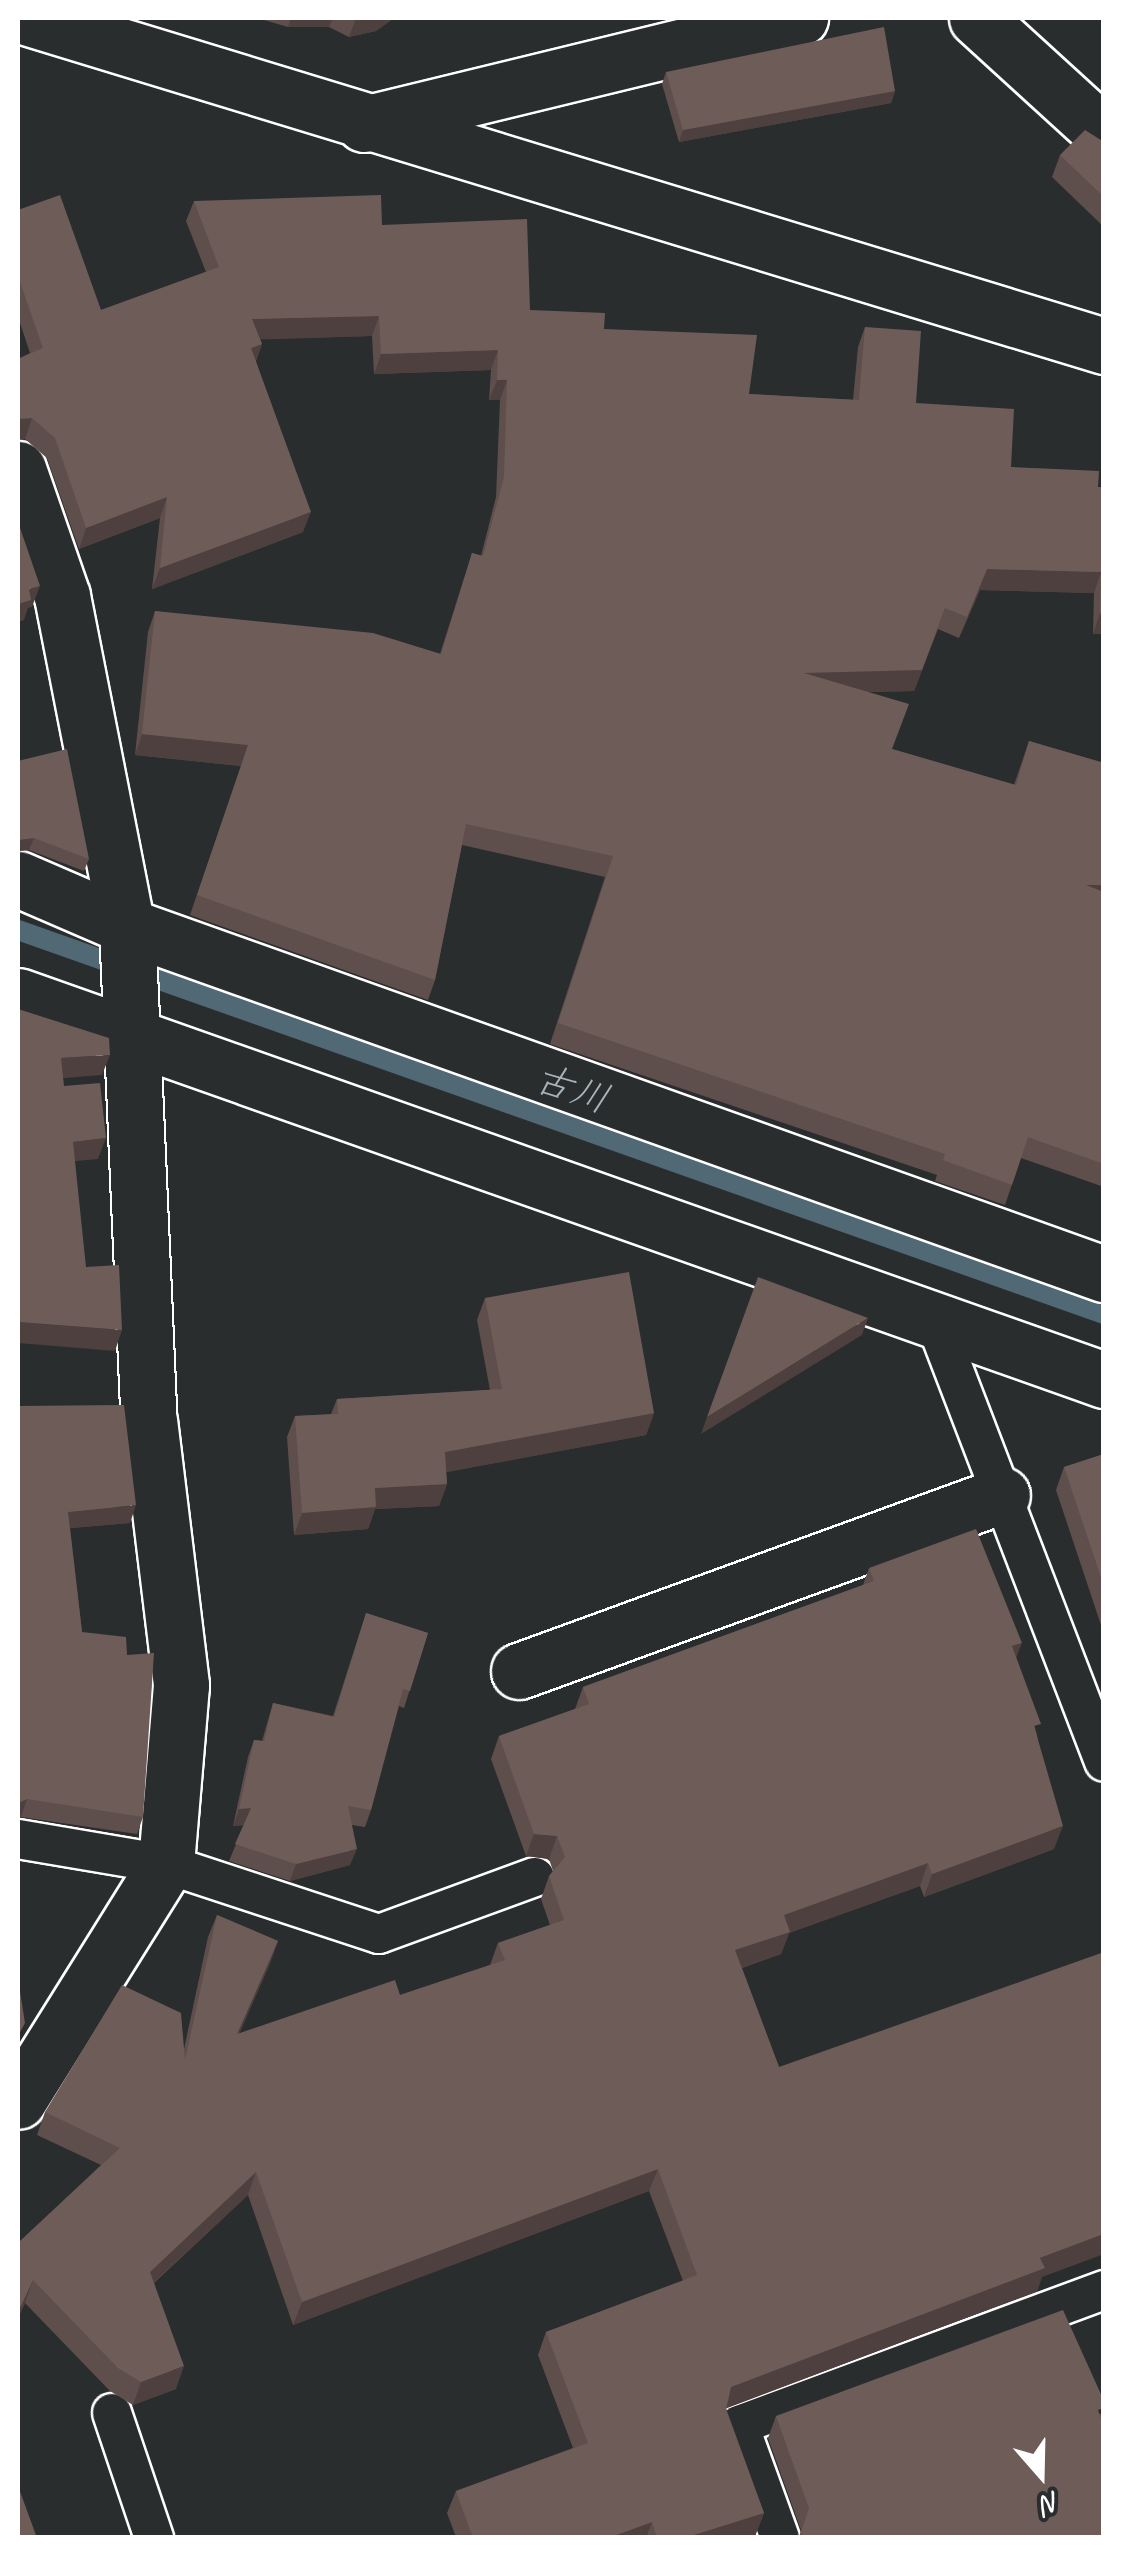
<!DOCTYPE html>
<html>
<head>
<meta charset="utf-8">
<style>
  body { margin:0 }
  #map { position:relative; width:1121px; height:2555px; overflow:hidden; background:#2a2d2e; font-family:Caveat,"Klee One",sans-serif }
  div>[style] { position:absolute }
  .stream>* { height:20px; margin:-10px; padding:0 10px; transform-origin:10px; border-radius:10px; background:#516875 }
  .roads { filter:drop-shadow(2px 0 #fff) drop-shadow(-2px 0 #fff) drop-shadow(0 2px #fff) drop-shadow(0 -2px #fff) }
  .lane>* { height:38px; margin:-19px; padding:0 19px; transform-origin:19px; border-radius:19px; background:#2a2d2e }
  .street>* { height:55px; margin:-27.5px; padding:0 27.5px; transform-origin:27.5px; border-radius:27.5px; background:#2a2d2e }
  .secondary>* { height:55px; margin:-27.5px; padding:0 27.5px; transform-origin:27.5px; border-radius:27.5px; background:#2a2d2e }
  .wall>* { inset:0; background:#5f4f4c }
  .shaded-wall>* { inset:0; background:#4d403e }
  .building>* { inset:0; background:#6e5c58 }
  span { translate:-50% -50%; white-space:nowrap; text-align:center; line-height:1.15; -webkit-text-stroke:9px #2a2d2e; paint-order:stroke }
  .water-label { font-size:38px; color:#a8b4ba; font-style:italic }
  .frame { position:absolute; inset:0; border:20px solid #fff; pointer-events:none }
  .north { position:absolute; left:991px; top:2425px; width:100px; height:100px; -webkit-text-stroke:8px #2a2d2e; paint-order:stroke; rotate:160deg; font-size:28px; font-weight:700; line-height:40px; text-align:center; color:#fff }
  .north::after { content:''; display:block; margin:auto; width:35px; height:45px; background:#fff; clip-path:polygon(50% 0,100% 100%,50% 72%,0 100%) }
</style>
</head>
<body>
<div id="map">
  <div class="stream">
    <div style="left:18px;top:930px;width:1152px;rotate:19.47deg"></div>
  </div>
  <div class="roads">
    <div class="lane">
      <div style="left:935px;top:1321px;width:472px;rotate:69deg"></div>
      <div style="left:18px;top:1839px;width:150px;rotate:9.6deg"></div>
      <div style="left:166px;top:1864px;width:224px;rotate:18.2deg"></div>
      <div style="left:379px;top:1934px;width:166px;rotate:-20.1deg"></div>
      <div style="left:112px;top:2413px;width:132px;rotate:71.4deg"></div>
      <div style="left:780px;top:2538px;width:120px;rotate:-109.9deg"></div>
      <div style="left:739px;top:2425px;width:389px;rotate:-20.3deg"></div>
    </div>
    <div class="street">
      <div style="left:977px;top:18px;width:172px;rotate:42.4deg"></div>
      <div style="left:364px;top:124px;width:449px;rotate:-13.7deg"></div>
      <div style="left:18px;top:469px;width:134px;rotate:70.9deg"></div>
      <div style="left:62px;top:596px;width:336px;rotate:78.9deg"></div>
      <div style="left:127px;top:926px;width:494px;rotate:87.5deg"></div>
      <div style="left:149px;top:1420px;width:267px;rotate:83.1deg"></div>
      <div style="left:181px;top:1685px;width:180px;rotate:94.8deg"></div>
      <div style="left:166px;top:1864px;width:279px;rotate:122deg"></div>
      <div style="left:18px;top:879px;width:119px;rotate:23.3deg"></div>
      <div style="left:127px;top:926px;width:1037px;rotate:19.61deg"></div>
      <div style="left:519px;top:1671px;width:514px;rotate:-20.02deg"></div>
    </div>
    <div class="secondary">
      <div style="left:29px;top:18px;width:1124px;rotate:16.97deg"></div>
      <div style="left:18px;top:996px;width:1152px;rotate:19.47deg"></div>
    </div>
  </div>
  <div class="wall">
    <div style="clip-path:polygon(257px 18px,394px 18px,376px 31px,349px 37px,329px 27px,288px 27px)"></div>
    <div style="clip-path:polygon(666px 72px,895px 91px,891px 103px,679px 142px,662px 84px)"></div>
    <div style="clip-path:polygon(1104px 142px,1104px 227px,1052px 177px,1060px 155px)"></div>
    <div style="clip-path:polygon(194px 201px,382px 225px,530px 310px,604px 329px,749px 394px,853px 400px,858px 347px,865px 327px,916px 403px,1011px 467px,1098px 487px,1104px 634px,1093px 634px,1094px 593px,980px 590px,959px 638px,938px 629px,914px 691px,867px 692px,892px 749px,1014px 785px,1029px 741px,1104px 763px,1104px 1187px,1021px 1158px,1005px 1205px,935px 1181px,937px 1175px,550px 1044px,605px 877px,462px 845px,435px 980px,428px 1000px,190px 915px,241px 766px,135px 755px,148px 632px,155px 611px,440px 654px,472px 553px,481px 556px,496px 497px,500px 400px,489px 400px,491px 370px,374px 374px,372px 336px,260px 339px,262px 344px,256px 361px,303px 532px,152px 589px,160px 518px,79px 549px,47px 458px,25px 439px,18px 439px,18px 359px,30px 353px,18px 317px,18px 210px,101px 310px,206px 272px,186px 221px)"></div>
    <div style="clip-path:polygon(18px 761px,89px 859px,84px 871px,29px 850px,18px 851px)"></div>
    <div style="clip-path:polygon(485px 1298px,654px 1413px,646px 1435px,446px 1472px,447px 1484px,439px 1506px,375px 1509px,368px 1529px,294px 1535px,287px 1437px,295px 1416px,331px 1414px,337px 1399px,490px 1390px,477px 1320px)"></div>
    <div style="clip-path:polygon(18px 1406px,130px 1523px,70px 1528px,82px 1632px,143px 1817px,137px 1834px,21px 1817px)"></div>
    <div style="clip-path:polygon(1104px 1454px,1104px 1631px,1103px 1631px,1056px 1490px,1064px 1467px)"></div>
    <div style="clip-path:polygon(869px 1568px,1016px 1657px,1037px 1735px,1054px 1849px,924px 1897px,920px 1886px,789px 1933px,781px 1954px,742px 1968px,779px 2067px,1042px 2277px,1037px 2291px,726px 2408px,764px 2513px,755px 2536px,750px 2538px,454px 2538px,456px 2537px,447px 2513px,456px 2491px,573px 2448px,538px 2355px,546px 2332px,683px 2281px,649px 2191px,293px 2325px,248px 2195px,154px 2283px,176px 2389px,133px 2405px,110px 2391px,25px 2303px,18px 2318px,18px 2243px,101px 2165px,37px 2135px,45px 2112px,184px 2049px,208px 1937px,217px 1915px,278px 1941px,239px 2034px,400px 1995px,490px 1965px,498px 1943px,550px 1925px,541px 1899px,549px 1876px,553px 1871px,549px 1859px,526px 1856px,491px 1759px,499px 1736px,575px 1709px,583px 1687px,863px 1585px)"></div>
    <div style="clip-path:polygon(366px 1613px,428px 1633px,404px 1708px,399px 1706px,371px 1810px,365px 1827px,352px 1825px,350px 1865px,290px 1881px,229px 1861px,244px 1825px,233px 1826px,248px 1757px,254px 1740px,262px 1741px,273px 1703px,333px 1716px)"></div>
    <div style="clip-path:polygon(1104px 2414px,1101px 2420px,1104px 2538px,799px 2538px,801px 2530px,768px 2438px,776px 2416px)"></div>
  </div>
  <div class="shaded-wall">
    <div style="clip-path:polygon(291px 18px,333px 18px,329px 27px,288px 27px)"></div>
    <div style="clip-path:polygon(356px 18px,394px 18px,376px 31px,349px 37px)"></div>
    <div style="clip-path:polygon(895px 91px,891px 103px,679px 142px,683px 130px)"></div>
    <div style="clip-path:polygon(379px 316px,372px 336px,245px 340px,252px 319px)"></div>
    <div style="clip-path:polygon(262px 344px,254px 364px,251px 348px)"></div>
    <div style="clip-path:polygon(498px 350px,491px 370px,374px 374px,381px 354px)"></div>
    <div style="clip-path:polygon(497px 380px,507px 380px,500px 400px,489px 400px)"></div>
    <div style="clip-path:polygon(32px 418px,25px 439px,18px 439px,18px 419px)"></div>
    <div style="clip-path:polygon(167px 497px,160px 518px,79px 549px,86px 528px)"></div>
    <div style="clip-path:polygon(311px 512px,303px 532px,152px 589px,160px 568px)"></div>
    <div style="clip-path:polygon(987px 569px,1101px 572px,1094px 593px,980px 590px,959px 638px)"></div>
    <div style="clip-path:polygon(40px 586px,32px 607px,28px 608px,24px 620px,18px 622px,18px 604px,29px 589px)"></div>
    <div style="clip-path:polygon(945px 608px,914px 691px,796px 693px,804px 673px)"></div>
    <div style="clip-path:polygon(1100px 613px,1104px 614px,1104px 634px,1093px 634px)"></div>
    <div style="clip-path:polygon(142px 734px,248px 745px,241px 766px,135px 755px)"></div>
    <div style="clip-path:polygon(34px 838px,29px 850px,18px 851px,18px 840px)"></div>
    <div style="clip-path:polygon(1086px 885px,1104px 885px,1097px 905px)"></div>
    <div style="clip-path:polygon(110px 1055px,102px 1075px,54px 1079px,61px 1058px)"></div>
    <div style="clip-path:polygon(106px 1138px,98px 1159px,65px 1162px,73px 1142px)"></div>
    <div style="clip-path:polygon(868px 1318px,862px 1335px,701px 1434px,707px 1417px)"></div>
    <div style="clip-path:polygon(18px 1322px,122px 1330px,115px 1351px,18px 1343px)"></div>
    <div style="clip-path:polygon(654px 1413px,646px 1435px,437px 1474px,445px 1452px)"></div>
    <div style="clip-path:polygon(447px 1484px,439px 1506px,375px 1509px,368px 1529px,294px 1535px,302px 1513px,375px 1488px)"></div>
    <div style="clip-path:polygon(136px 1505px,130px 1523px,62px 1529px,68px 1512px)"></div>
    <div style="clip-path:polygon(1022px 1643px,1013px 1666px,1012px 1646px)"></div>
    <div style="clip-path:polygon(27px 1799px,21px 1817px,18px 1818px,18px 1803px)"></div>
    <div style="clip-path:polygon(251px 1808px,245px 1825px,233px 1826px,239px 1809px)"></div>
    <div style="clip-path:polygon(1063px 1826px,1054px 1849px,924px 1897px,932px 1874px)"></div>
    <div style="clip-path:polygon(534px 1834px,557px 1836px,549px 1859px,526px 1856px)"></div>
    <div style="clip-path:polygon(357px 1849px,350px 1865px,290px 1881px,296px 1864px)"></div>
    <div style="clip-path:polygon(928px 1863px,920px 1886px,789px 1933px,781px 1954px,727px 1973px,735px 1950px,784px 1915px)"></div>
    <div style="clip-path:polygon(278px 1941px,270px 1964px,229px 2057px,237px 2034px)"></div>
    <div style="clip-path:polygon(658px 2169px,649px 2191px,293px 2325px,302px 2302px)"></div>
    <div style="clip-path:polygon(256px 2172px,248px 2195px,141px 2294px,150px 2272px)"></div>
    <div style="clip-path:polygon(1104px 2234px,1104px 2254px,1042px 2277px,1037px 2291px,722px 2410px,731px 2387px,1040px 2258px)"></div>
    <div style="clip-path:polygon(33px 2280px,25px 2303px,18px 2318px,18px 2312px)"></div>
    <div style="clip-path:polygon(184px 2366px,176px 2389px,133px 2405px,141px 2382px)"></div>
    <div style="clip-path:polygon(764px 2513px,755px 2536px,750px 2538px,684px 2538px)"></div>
    <div style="clip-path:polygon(652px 2522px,646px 2538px,608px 2538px)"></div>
  </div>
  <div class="building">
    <div style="clip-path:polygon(884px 27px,895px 91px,683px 130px,666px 72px)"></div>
    <div style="clip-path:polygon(1085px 130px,1104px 142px,1104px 197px,1060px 155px)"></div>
    <div style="clip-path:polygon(60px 195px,101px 310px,219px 267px,194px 201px,381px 195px,382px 225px,527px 219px,530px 310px,605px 313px,604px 329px,757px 335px,749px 394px,859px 400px,865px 327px,921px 331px,916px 403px,1014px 409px,1011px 467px,1099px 471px,1098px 487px,1104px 487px,1104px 614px,1100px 613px,1101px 572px,987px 569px,967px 617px,945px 608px,922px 670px,804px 673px,909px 704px,892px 749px,1016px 785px,1029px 741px,1104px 763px,1104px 885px,1086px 885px,1104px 892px,1104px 1164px,1028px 1137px,1012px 1185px,943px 1160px,945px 1154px,558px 1023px,613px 856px,466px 824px,435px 980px,197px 895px,248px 745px,142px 734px,155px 611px,373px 633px,441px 654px,472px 553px,483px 556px,504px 477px,507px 380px,497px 380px,498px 350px,381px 354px,379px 316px,252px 319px,262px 344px,251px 348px,311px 512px,160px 568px,167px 497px,86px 528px,55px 438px,32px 418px,18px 419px,18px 359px,43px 348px,18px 276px,18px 210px)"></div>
    <div style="clip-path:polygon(18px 522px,40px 586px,29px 589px,31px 600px,18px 604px)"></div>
    <div style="clip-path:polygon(67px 749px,89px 859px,34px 838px,18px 840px,18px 761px)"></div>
    <div style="clip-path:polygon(18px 1009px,109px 1038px,110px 1055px,61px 1058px,64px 1086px,100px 1083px,106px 1138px,73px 1142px,86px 1267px,119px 1265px,122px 1330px,18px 1322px)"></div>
    <div style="clip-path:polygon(629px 1272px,654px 1413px,445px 1452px,447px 1484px,375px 1488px,376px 1507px,302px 1513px,295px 1416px,338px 1414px,337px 1399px,502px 1389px,485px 1298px)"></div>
    <div style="clip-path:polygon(758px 1277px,868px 1318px,707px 1417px)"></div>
    <div style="clip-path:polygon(124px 1405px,136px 1505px,68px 1512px,82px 1632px,126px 1637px,127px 1655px,154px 1653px,143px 1817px,27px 1799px,18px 1803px,18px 1406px)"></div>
    <div style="clip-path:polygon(1104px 1454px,1104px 1586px,1064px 1467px)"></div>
    <div style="clip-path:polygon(976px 1529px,1022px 1643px,1012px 1646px,1041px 1724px,1034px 1726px,1063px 1826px,932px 1874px,928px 1863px,784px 1915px,790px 1932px,735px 1950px,779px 2067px,1104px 1952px,1104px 2234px,1040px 2258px,1045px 2268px,731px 2387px,726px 2410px,764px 2513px,684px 2538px,657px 2538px,652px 2522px,608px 2538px,473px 2538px,456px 2491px,588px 2443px,546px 2332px,697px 2275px,658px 2169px,302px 2302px,256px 2172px,150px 2272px,184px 2366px,141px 2382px,118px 2368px,33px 2280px,18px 2312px,18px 2243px,120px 2148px,45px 2112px,122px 1985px,181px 2013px,185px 2060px,217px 1915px,278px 1941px,237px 2034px,395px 1980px,400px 1995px,505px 1960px,498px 1943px,564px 1920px,549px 1876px,565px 1857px,557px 1836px,534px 1834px,499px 1736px,589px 1704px,583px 1687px,874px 1581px,869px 1568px)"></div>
    <div style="clip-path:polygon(366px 1613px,428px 1633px,410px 1691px,403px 1689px,371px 1810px,348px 1806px,357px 1849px,296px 1864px,235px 1844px,251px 1808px,239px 1809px,254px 1740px,264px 1741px,273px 1703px,334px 1717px)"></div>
    <div style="clip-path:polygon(18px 1979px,25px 2023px,18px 2036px)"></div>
    <div style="clip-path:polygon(1063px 2310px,1104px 2401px,1104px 2408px,1098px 2410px,1104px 2427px,1104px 2538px,806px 2538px,801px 2533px,809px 2508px,776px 2416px)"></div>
    <div style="clip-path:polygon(18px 2486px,37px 2538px,18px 2538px)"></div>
  </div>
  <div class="water-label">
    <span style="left:572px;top:1089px;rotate:19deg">古川</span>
  </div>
  <div class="frame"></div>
  <div class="north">N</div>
</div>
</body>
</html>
